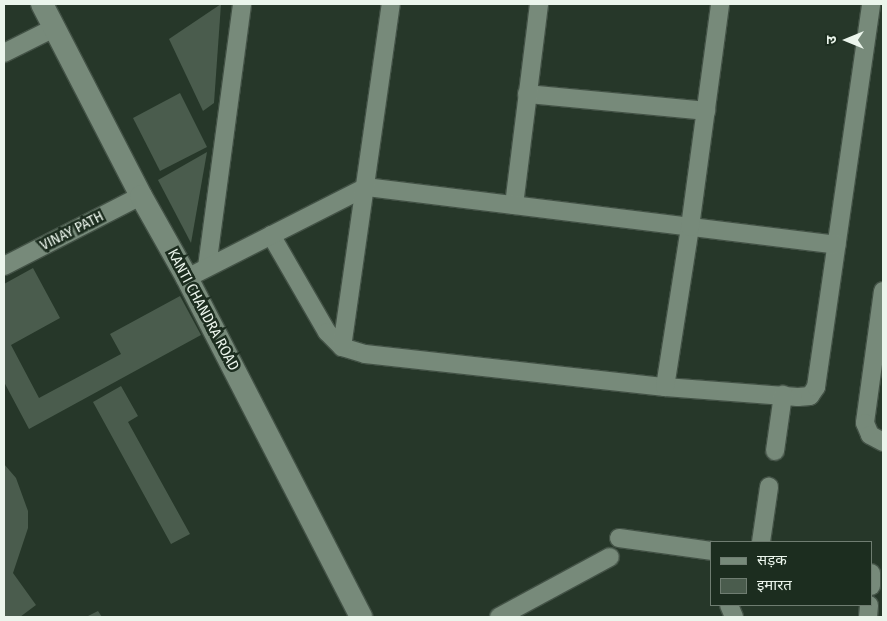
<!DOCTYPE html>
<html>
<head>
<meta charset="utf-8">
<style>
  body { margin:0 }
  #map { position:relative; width:887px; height:621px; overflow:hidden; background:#263729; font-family:"Fira Sans Condensed","Noto Sans Devanagari",sans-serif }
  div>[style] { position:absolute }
  .building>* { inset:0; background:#4a5c4d }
  .roads { filter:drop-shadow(1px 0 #435246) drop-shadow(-1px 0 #435246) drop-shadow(0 1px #435246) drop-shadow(0 -1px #435246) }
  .minor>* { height:18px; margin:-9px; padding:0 9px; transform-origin:9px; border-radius:9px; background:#778a7a }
  .tertiary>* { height:22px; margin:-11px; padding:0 11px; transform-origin:11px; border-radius:11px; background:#778a7a }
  span { translate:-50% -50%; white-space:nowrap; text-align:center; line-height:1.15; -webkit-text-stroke:5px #1c2d1f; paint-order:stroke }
  .street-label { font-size:15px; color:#ebf5ec }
  .frame { position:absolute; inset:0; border:5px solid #ebf5ec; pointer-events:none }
  .legend { position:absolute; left:710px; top:541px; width:162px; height:65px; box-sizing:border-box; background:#1c2d1f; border:1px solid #6f7d71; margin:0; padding:6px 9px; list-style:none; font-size:15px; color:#ebf5ec }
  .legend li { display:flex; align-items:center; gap:10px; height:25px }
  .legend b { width:25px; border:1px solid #6f7d71 }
  .north { position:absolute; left:822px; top:15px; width:50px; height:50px; -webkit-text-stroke:4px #1c2d1f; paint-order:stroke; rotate:270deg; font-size:14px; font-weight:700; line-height:20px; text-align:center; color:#ebf5ec }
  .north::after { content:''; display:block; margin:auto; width:18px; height:22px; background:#ebf5ec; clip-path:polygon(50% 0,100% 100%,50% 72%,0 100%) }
</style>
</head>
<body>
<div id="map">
  <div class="building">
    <div style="clip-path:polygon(221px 4px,214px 103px,203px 111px,169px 39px)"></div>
    <div style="clip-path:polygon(180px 93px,207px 147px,160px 171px,133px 118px)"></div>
    <div style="clip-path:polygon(207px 152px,191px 243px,158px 180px)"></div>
    <div style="clip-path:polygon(33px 268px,60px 318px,11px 345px,39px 398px,121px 354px,110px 334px,180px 296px,201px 335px,29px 429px,4px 382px,4px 284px)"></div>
    <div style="clip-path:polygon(121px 386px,138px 416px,128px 422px,190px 534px,171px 544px,93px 402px)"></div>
    <div style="clip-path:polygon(4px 464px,16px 478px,28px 511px,28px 528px,13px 573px,36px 605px,20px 617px,4px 617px)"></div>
    <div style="clip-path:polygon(98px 611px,102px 617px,86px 617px)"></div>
  </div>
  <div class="roads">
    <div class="minor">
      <div style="left:4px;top:53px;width:56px;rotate:-26.6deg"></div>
      <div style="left:527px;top:94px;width:180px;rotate:5.4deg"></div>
      <div style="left:514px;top:205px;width:203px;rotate:-82.9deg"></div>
      <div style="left:271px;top:235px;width:112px;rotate:60deg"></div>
      <div style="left:327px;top:332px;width:21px;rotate:45deg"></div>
      <div style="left:342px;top:347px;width:24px;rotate:17deg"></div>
      <div style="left:365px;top:354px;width:302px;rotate:6.3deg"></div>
      <div style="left:665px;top:387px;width:133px;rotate:4.3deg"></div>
      <div style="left:798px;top:397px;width:12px;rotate:-5deg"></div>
      <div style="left:810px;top:396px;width:11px;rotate:-56deg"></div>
      <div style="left:816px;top:387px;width:387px;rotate:-81.8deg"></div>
      <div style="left:4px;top:266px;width:154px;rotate:-27.1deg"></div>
      <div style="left:207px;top:267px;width:265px;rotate:-82.4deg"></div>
      <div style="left:187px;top:278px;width:201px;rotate:-26.9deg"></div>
      <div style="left:366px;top:187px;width:474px;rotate:7deg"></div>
      <div style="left:883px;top:291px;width:133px;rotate:97.8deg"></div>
      <div style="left:865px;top:423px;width:13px;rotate:67deg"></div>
      <div style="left:870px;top:435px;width:15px;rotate:28deg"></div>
      <div style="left:342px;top:347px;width:346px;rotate:-81.9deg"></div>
      <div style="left:665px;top:387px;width:162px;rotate:-81.1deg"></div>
      <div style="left:690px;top:227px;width:225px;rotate:-82.3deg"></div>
      <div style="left:775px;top:451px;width:57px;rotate:-81.9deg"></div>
      <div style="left:619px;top:538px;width:93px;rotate:8deg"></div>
      <div style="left:761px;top:542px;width:56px;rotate:-81.7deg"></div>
      <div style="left:871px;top:573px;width:13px;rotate:90deg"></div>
      <div style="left:729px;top:605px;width:13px;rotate:67deg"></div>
      <div style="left:499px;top:617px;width:126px;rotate:-28.4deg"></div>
      <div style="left:868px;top:617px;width:12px;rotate:-85deg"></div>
    </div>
    <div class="tertiary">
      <div style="left:42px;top:4px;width:216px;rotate:62.7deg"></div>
      <div style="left:141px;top:196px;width:94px;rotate:60.7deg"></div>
      <div style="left:187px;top:278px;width:381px;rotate:62.8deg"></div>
    </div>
  </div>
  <div class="street-label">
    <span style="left:72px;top:231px;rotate:-27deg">VINAY PATH</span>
    <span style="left:203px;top:310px;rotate:62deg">KANTI CHANDRA ROAD</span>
  </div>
  <div class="frame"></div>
  <ul class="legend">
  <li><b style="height:6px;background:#778a7a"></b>सड़क</li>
  <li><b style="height:14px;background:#4a5c4d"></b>इमारत</li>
  </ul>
  <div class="north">उ</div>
</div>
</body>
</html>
